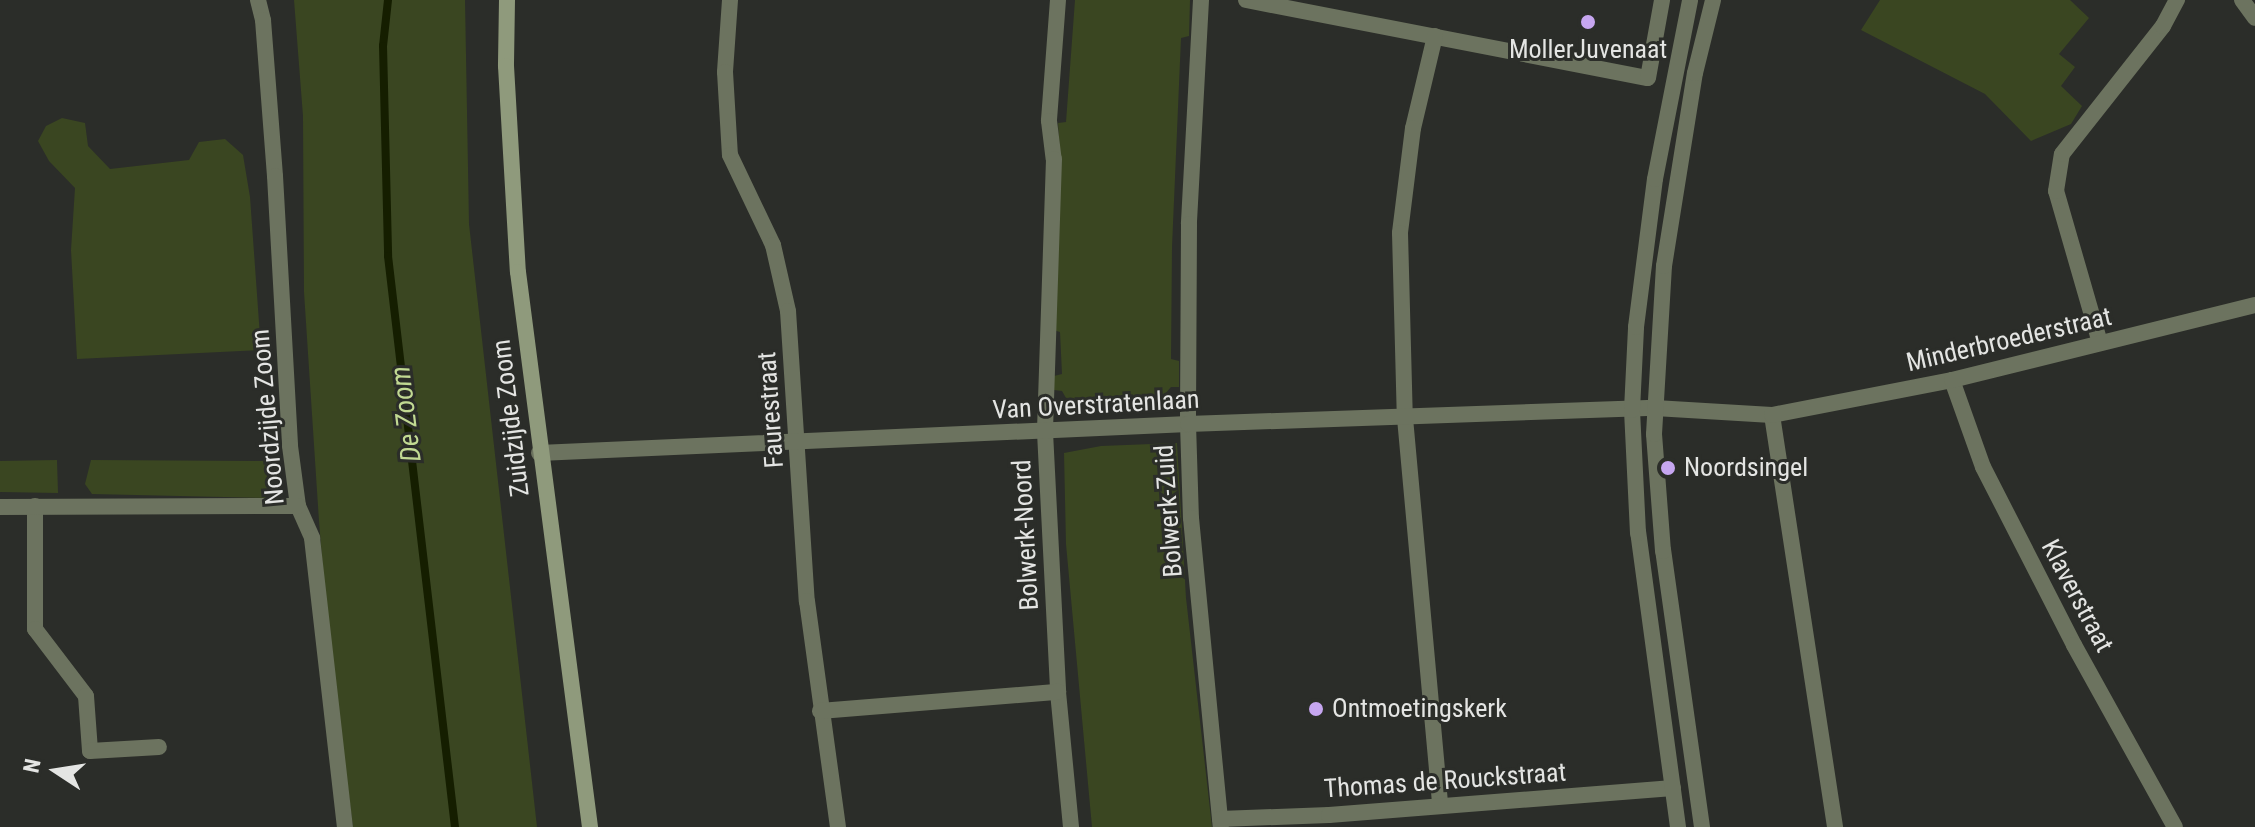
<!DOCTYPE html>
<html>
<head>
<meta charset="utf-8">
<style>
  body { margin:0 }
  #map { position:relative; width:2255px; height:827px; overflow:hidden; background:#2b2d29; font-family:"Roboto Condensed",sans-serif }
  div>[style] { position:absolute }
  .green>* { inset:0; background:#3a4621 }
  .stream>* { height:8px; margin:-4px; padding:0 4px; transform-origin:4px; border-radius:4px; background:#151e00 }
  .minor>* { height:16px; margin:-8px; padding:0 8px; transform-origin:8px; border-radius:8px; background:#6c735f }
  .tertiary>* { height:16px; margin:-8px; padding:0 8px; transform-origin:8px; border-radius:8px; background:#6c735f }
  .secondary>* { height:16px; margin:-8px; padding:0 8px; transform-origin:8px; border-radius:8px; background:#8f9a7c }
  .dots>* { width:22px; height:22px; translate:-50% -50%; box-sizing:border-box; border:4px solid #2b2d29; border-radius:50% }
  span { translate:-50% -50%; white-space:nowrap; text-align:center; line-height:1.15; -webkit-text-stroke:6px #2b2d29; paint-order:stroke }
  .poi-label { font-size:26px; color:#e4e5e3 }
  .left { translate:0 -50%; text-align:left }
  .street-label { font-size:26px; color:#e4e5e3 }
  .water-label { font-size:28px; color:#c1d992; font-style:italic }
  .north { position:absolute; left:16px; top:731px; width:80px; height:80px; -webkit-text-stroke:6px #2b2d29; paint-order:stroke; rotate:282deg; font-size:22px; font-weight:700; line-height:32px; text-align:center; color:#e4e5e3 }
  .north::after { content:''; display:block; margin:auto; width:28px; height:36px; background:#e4e5e3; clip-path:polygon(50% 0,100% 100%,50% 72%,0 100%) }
</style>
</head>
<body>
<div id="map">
  <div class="green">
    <div style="clip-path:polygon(294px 0,465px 0,469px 224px,537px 827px,353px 827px,328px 632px,319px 521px,304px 292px,303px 116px)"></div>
    <div style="clip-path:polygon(1075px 0,1190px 0,1189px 36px,1181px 38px,1172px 247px,1171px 359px,1179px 361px,1179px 387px,1171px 387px,1157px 403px,1077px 407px,1070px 405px,1062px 391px,1054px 390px,1054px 376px,1062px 374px,1060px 332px,1053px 330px,1061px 167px,1058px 123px,1066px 122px)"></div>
    <div style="clip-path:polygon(1880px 0,2070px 0,2089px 18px,2059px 54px,2075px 67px,2061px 86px,2082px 106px,2071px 124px,2031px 141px,1985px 94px,1861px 30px)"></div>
    <div style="clip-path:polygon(62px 118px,85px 123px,88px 146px,110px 169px,189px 160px,199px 142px,225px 139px,243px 155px,250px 197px,261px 350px,77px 359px,71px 250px,75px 188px,49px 161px,38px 141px,46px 126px)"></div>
    <div style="clip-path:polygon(1177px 443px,1186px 598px,1212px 827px,1092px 827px,1066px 544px,1064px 453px,1101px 446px)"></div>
    <div style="clip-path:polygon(57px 460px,58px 493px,0 492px,0 461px)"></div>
    <div style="clip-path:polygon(91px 460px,266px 461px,269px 498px,92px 494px,85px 484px)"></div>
  </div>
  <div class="stream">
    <div style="left:388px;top:0;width:46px;rotate:96.2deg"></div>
    <div style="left:383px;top:46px;width:210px;rotate:88.6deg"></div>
    <div style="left:388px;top:256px;width:575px;rotate:83.31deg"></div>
  </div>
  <div class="minor">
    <div style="left:258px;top:0;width:21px;rotate:76deg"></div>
    <div style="left:263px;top:20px;width:156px;rotate:85.6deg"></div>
    <div style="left:275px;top:176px;width:270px;rotate:86.8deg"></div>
    <div style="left:290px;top:446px;width:61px;rotate:82.4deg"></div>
    <div style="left:298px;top:506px;width:35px;rotate:66deg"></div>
    <div style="left:312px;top:538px;width:291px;rotate:83.5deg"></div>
    <div style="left:730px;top:0;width:72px;rotate:94deg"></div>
    <div style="left:725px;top:72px;width:83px;rotate:86.6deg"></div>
    <div style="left:730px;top:155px;width:100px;rotate:64.5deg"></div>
    <div style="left:773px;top:245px;width:68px;rotate:77.2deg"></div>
    <div style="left:788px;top:311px;width:291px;rotate:86.3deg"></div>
    <div style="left:807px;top:601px;width:228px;rotate:82.2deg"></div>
    <div style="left:1058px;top:0;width:121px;rotate:94.3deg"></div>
    <div style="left:1049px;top:121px;width:38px;rotate:83deg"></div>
    <div style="left:1054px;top:159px;width:273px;rotate:91.9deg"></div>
    <div style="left:1045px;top:432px;width:260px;rotate:87.1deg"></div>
    <div style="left:1058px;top:692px;width:136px;rotate:84.5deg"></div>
    <div style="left:1201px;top:0;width:224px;rotate:93.1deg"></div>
    <div style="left:1189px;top:224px;width:200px;rotate:90.3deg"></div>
    <div style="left:1188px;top:424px;width:94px;rotate:88.2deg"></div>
    <div style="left:1191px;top:518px;width:310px;rotate:84.5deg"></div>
    <div style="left:1246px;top:0;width:409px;rotate:11deg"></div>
    <div style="left:1648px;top:78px;width:79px;rotate:-79.8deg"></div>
    <div style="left:2242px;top:0;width:22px;rotate:54deg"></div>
    <div style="left:1435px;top:36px;width:95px;rotate:103.4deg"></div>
    <div style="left:1413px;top:128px;width:106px;rotate:97.1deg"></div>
    <div style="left:1400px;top:233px;width:185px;rotate:88.5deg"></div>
    <div style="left:1405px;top:418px;width:388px;rotate:84.8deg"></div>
    <div style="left:2100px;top:343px;width:158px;rotate:-106.1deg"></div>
    <div style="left:2056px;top:191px;width:37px;rotate:-81deg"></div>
    <div style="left:2062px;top:154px;width:163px;rotate:-51.7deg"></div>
    <div style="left:2163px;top:26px;width:30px;rotate:-62deg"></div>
    <div style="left:1952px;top:380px;width:92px;rotate:70.4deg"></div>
    <div style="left:1983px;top:467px;width:200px;rotate:62.9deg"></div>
    <div style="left:2074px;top:645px;width:208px;rotate:61deg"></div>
    <div style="left:1772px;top:415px;width:417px;rotate:81.3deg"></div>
    <div style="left:539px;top:453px;width:650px;rotate:-2.56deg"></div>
    <div style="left:1188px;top:424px;width:467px;rotate:-2deg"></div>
    <div style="left:1655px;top:408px;width:117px;rotate:3.4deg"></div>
    <div style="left:1772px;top:415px;width:183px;rotate:-11deg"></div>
    <div style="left:1952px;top:380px;width:312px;rotate:-13.9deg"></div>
    <div style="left:35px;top:506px;width:123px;rotate:90deg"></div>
    <div style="left:35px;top:629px;width:84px;rotate:52.7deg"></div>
    <div style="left:86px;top:696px;width:55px;rotate:85.8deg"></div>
    <div style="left:90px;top:751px;width:69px;rotate:-3.3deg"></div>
    <div style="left:0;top:507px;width:298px;rotate:-0.2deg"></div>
    <div style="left:820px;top:711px;width:239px;rotate:-4.6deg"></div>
    <div style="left:1220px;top:819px;width:109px;rotate:-2.1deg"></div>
    <div style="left:1329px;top:815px;width:345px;rotate:-4.5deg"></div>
  </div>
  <div class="tertiary">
    <div style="left:1678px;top:827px;width:297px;rotate:-97.7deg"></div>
    <div style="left:1638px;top:533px;width:123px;rotate:-92.8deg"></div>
    <div style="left:1632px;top:410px;width:83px;rotate:-87.2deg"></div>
    <div style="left:1636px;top:327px;width:149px;rotate:-82.7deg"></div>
    <div style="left:1655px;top:179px;width:182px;rotate:-78.9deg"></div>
    <div style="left:1702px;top:827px;width:279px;rotate:-98deg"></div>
    <div style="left:1663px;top:551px;width:117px;rotate:-94.4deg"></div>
    <div style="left:1654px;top:434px;width:168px;rotate:-86.6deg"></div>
    <div style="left:1664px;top:266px;width:195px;rotate:-80.9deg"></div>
    <div style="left:1695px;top:73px;width:75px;rotate:-76.1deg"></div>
  </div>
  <div class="secondary">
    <div style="left:507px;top:0;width:66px;rotate:90.9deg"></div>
    <div style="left:506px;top:66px;width:206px;rotate:86.7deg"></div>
    <div style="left:518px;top:272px;width:560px;rotate:82.61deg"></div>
  </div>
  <div class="dots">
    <div style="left:1588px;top:22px;background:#c6a6f0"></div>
    <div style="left:1668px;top:468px;background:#c6a6f0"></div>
    <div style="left:1316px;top:709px;background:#c6a6f0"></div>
  </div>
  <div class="poi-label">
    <span style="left:1588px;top:50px">MollerJuvenaat</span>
    <span class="left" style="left:1684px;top:468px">Noordsingel</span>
    <span class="left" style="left:1332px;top:709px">Ontmoetingskerk</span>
  </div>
  <div class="street-label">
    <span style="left:2009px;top:340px;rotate:-13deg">Minderbroederstraat</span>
    <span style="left:1096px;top:405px;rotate:-3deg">Van Overstratenlaan</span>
    <span style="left:771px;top:410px;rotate:-94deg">Faurestraat</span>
    <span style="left:268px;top:417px;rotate:-95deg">Noordzijde Zoom</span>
    <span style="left:511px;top:418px;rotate:-97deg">Zuidzijde Zoom</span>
    <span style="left:1169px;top:511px;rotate:-94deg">Bolwerk-Zuid</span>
    <span style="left:1026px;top:535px;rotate:-93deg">Bolwerk-Noord</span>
    <span style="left:2077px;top:596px;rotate:62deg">Klaverstraat</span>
    <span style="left:1445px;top:781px;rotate:-4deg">Thomas de Rouckstraat</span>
  </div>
  <div class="water-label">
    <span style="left:406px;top:414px;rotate:-97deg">De Zoom</span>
  </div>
  <div class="north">N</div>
</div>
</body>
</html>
